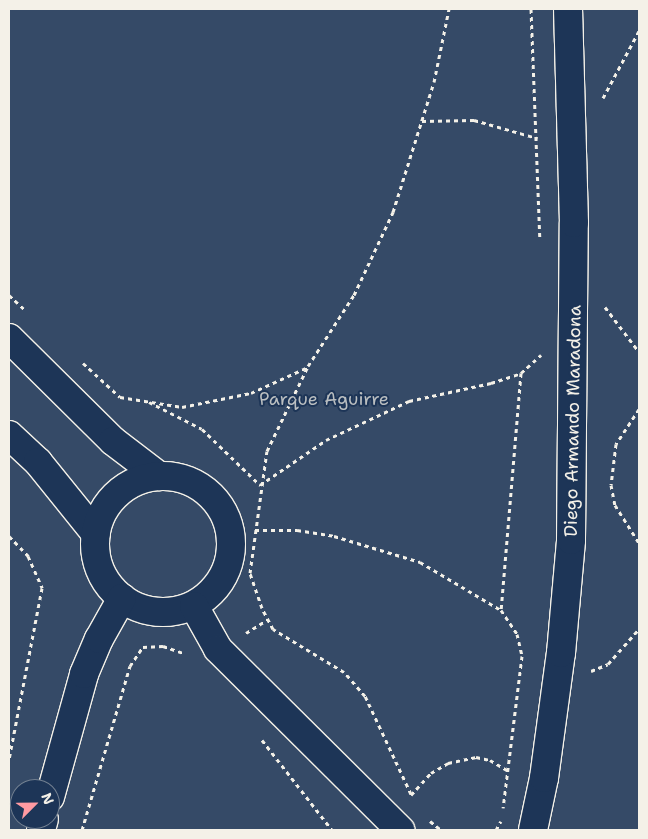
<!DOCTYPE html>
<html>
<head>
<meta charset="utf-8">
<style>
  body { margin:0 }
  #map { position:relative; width:648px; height:839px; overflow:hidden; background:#1d3557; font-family:"Shantell Sans",sans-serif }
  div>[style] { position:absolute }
  .green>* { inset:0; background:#354a67 }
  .path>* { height:3px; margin-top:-1.5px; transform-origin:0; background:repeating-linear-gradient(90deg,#f4f1e8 0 4px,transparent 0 8px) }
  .roads { filter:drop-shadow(1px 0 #f4f1e8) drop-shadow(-1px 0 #f4f1e8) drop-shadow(0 1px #f4f1e8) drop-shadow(0 -1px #f4f1e8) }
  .minor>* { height:28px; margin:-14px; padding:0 14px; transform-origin:14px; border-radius:14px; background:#1d3557 }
  .minor>.ring { margin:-14px; padding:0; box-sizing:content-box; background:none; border:28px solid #1d3557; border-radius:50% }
  .major>* { height:28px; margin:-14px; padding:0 14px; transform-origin:14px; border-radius:14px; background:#1d3557 }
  span { translate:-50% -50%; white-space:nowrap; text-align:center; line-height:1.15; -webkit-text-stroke:4px #1d3557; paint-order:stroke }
  .park-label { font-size:18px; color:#bbbfc1 }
  .street-label { font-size:18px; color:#f4f1e8 }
  .frame { position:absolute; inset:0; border:10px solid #f4f1e8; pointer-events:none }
  .north { position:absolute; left:10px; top:779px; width:50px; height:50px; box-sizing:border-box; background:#1d3557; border:1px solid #738091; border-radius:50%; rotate:67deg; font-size:14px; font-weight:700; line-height:20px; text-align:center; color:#f4f1e8 }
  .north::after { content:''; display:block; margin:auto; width:18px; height:22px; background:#ff9aa2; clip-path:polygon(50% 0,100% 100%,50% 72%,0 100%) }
</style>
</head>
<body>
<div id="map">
  <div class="green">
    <div style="clip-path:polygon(evenodd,9px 9px,639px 9px,639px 830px,9px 830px,9px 9px,20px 789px,50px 789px,50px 819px,20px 819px,20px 789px)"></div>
  </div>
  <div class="path">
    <div style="left:531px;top:9px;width:231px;rotate:87.8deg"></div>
    <div style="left:603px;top:98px;width:76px;rotate:-61.8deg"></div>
    <div style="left:422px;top:121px;width:52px;rotate:-1.1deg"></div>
    <div style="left:474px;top:120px;width:66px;rotate:15.9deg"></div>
    <div style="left:9px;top:295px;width:22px;rotate:43deg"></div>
    <div style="left:605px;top:307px;width:56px;rotate:52.9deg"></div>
    <div style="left:83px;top:363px;width:50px;rotate:42.6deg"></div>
    <div style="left:120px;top:397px;width:63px;rotate:9.2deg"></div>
    <div style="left:182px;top:407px;width:70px;rotate:-11.5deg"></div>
    <div style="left:251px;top:393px;width:63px;rotate:-24.5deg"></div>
    <div style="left:521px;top:373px;width:27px;rotate:-42deg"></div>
    <div style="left:149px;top:402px;width:59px;rotate:27deg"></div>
    <div style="left:202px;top:429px;width:81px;rotate:44deg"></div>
    <div style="left:260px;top:485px;width:80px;rotate:-34.3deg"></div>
    <div style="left:326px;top:440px;width:92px;rotate:-25.2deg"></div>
    <div style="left:409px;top:401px;width:84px;rotate:-12.4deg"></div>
    <div style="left:491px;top:383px;width:32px;rotate:-18deg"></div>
    <div style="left:521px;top:373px;width:238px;rotate:94.8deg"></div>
    <div style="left:639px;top:409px;width:42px;rotate:123.3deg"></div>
    <div style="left:616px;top:444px;width:41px;rotate:97deg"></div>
    <div style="left:611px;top:485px;width:20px;rotate:79deg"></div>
    <div style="left:615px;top:505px;width:45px;rotate:57.7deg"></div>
    <div style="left:255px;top:530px;width:42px"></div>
    <div style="left:297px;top:530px;width:37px;rotate:9deg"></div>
    <div style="left:334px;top:536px;width:90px;rotate:16.8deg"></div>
    <div style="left:420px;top:562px;width:94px;rotate:30.7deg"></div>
    <div style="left:501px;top:610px;width:29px;rotate:56deg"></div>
    <div style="left:517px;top:634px;width:23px;rotate:77deg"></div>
    <div style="left:522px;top:656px;width:153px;rotate:97.1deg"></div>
    <div style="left:9px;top:536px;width:28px;rotate:46deg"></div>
    <div style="left:28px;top:556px;width:35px;rotate:66deg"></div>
    <div style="left:42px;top:588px;width:175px;rotate:100.9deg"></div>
    <div style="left:246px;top:633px;width:26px;rotate:-32deg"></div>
    <div style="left:591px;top:671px;width:18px;rotate:-22deg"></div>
    <div style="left:608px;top:664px;width:47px;rotate:-48.5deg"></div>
    <div style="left:262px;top:740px;width:114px;rotate:52.1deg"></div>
    <div style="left:411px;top:794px;width:108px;rotate:-115.1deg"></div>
    <div style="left:365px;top:696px;width:32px;rotate:-131deg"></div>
    <div style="left:344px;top:672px;width:83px;rotate:-148.8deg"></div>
    <div style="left:273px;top:629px;width:24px;rotate:-118deg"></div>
    <div style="left:262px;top:608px;width:37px;rotate:-109deg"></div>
    <div style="left:250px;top:573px;width:123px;rotate:-82.1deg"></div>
    <div style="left:267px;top:451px;width:94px;rotate:-64.2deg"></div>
    <div style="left:308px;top:366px;width:85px;rotate:-57.1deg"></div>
    <div style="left:354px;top:295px;width:92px;rotate:-64.8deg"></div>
    <div style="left:393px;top:212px;width:136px;rotate:-72.5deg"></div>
    <div style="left:434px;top:82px;width:75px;rotate:-78.4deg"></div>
    <div style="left:411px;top:795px;width:30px;rotate:-48deg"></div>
    <div style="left:431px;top:773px;width:20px;rotate:-30deg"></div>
    <div style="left:448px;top:763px;width:29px;rotate:-12deg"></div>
    <div style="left:476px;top:757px;width:14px;rotate:12deg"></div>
    <div style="left:490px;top:760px;width:21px;rotate:31deg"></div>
    <div style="left:430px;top:821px;width:14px;rotate:39deg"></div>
    <div style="left:82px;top:830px;width:171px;rotate:-73.7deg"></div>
    <div style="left:130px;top:666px;width:23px;rotate:-56deg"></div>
    <div style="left:143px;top:647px;width:20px;rotate:-3deg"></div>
    <div style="left:163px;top:646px;width:21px;rotate:19deg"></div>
    <div style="left:496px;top:830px;width:10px;rotate:-61deg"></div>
  </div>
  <div class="roads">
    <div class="minor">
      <div style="left:9px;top:338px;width:146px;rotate:44.7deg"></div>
      <div style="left:113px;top:441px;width:58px;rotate:37.3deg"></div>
      <div style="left:9px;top:435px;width:40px;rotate:43deg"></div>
      <div style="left:38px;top:462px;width:92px;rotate:51.1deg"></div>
      <div class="ring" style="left:95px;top:476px;width:108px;height:108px"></div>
      <div style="left:194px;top:606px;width:49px;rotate:60.8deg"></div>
      <div style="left:218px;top:649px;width:257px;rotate:44.8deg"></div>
      <div style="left:50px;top:797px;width:128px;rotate:-74.5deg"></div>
      <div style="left:84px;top:674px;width:38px;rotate:-67deg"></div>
      <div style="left:99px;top:639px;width:47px;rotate:-60.7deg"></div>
      <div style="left:41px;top:830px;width:11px;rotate:-75deg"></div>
    </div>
    <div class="major">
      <div style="left:533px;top:830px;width:53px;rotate:-78.1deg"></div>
      <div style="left:544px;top:778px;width:126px;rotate:-82.3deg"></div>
      <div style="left:561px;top:653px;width:113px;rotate:-84.9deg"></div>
      <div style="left:571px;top:540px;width:317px;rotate:-89.5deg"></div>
      <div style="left:574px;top:223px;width:214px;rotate:-91.6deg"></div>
    </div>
  </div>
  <div class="park-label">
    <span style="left:324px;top:399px">Parque Aguirre</span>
  </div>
  <div class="street-label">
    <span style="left:573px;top:421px;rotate:-89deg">Diego Armando Maradona</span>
  </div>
  <div class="frame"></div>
  <div class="north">N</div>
</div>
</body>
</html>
